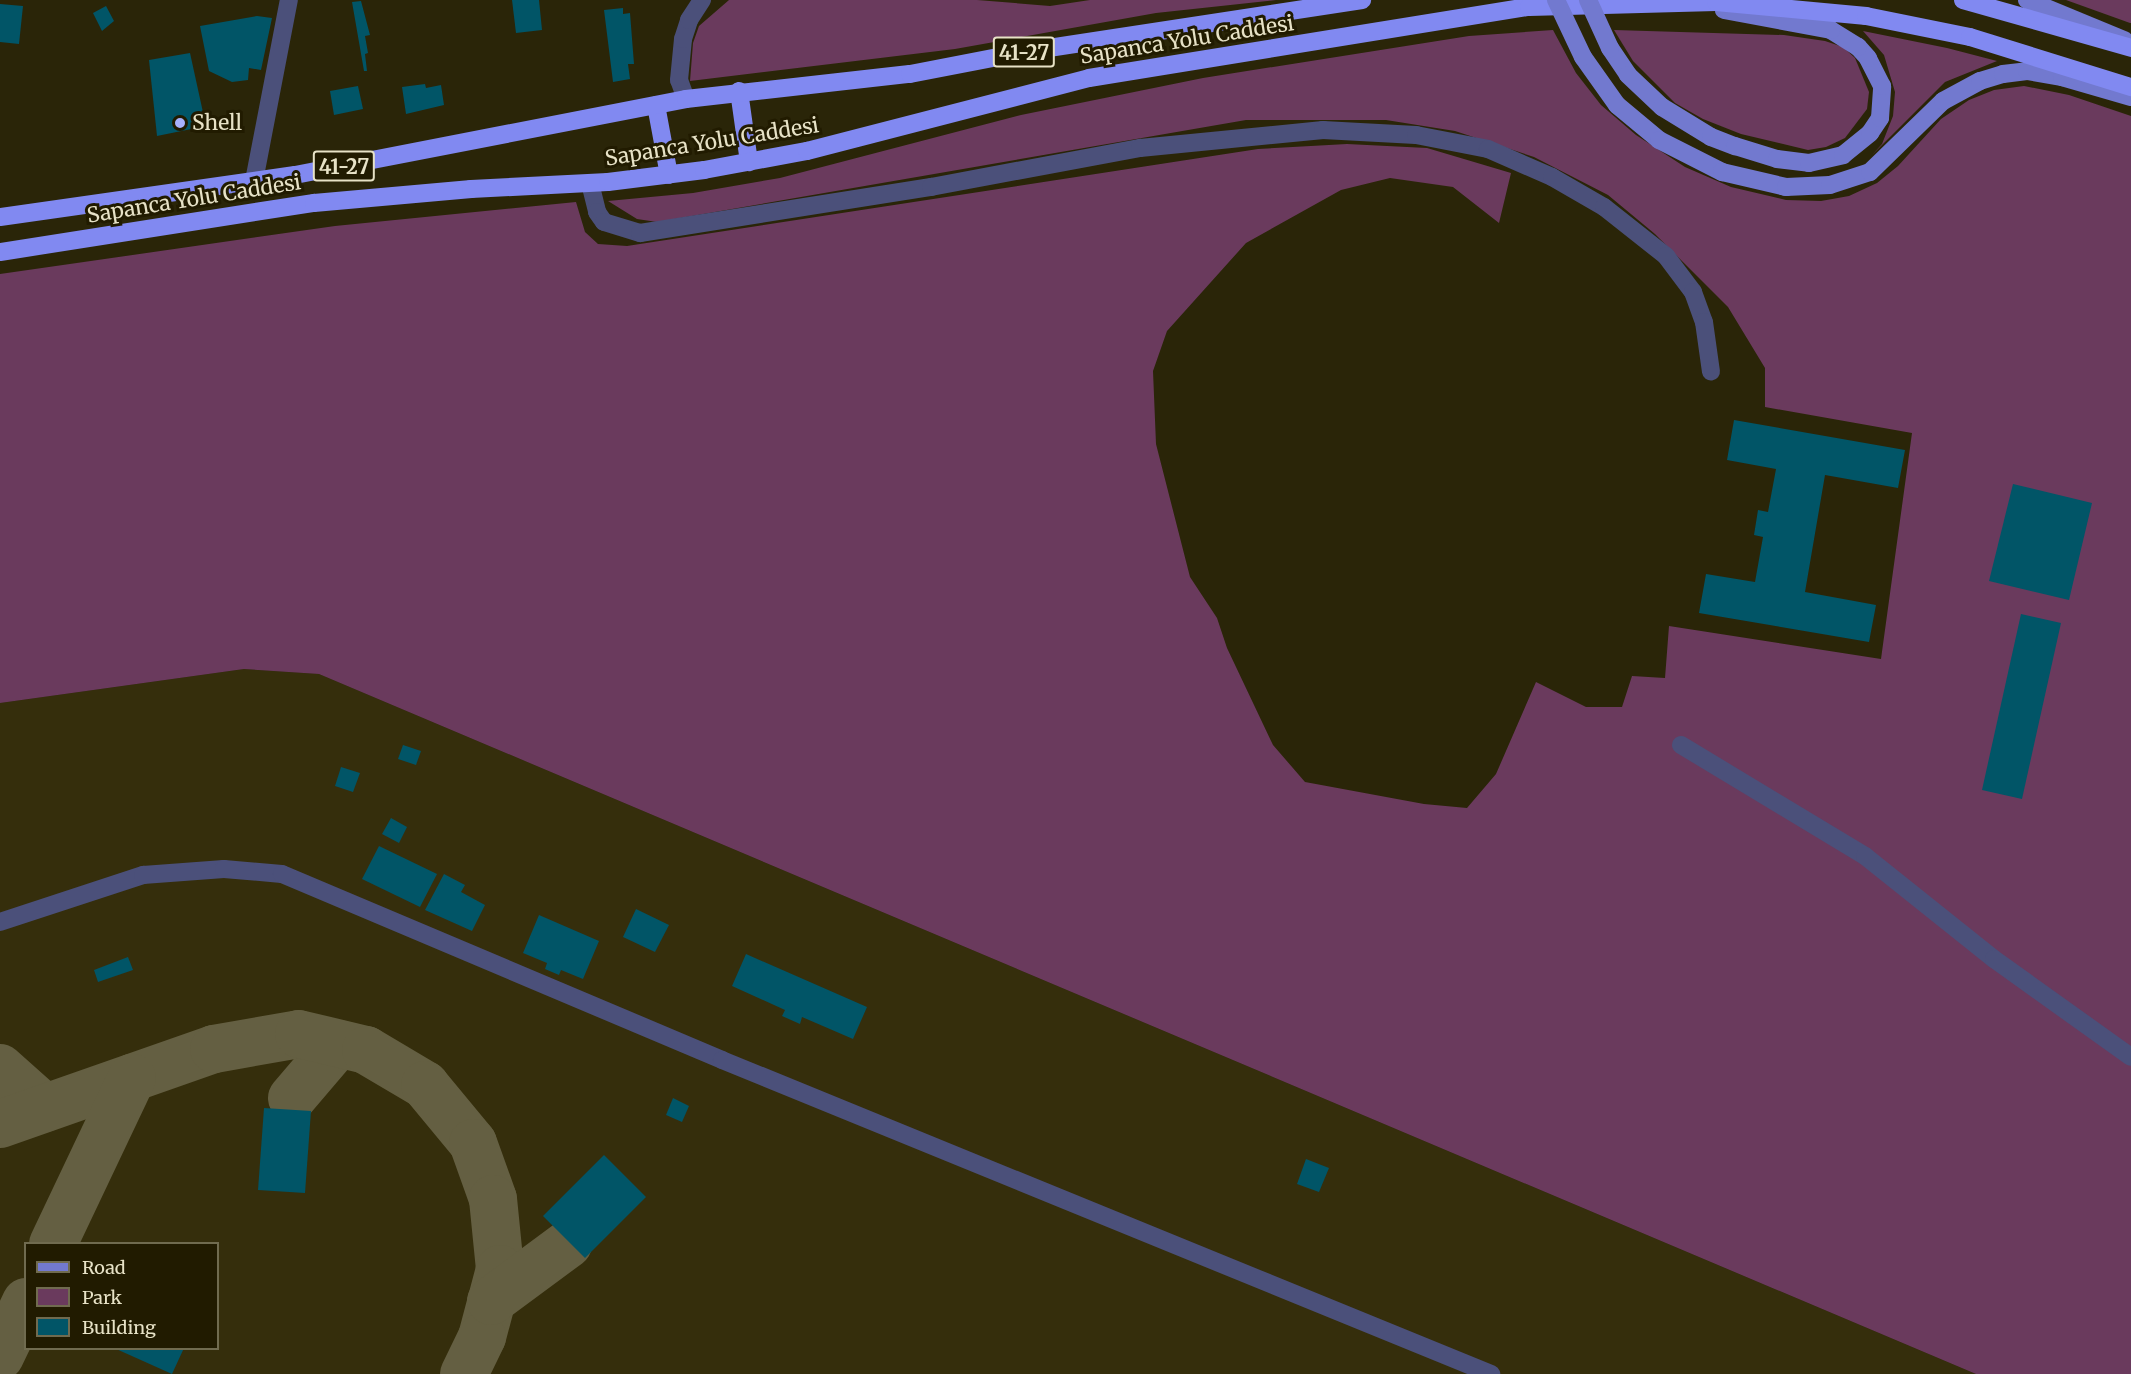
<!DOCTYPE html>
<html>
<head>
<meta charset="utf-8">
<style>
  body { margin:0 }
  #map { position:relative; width:2131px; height:1374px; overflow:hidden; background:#2a2508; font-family:Merriweather,serif }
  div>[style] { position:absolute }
  .built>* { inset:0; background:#352e0c }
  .green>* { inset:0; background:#6a3a5d }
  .taxiway>* { height:48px; margin:-24px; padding:0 24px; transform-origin:24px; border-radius:24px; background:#645f42 }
  .building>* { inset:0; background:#015567 }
  .minor>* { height:18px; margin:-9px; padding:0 9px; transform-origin:9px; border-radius:9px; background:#4b507a }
  .major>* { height:18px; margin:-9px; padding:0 9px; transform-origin:9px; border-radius:9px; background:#7279cf }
  .highway>* { height:18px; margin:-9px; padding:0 9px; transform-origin:9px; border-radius:9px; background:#8189f1 }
  .major-bridge>* { height:18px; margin:-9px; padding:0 9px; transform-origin:9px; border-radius:9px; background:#7279cf }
  .dots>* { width:16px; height:16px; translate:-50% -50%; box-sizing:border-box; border:3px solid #211b00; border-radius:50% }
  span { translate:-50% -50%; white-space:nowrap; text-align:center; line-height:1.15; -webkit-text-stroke:6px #211b00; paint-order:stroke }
  .shield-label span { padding:2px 4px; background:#211b00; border:2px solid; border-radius:4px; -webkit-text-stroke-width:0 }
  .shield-label { font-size:20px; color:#e7e2c6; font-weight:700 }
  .street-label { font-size:21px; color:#e7e2c6 }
  .poi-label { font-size:21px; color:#e7e2c6 }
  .left { translate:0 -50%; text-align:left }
  .legend { position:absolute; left:24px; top:1242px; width:195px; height:108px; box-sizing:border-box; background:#211b00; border:2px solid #706b4f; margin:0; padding:8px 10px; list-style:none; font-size:18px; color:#e7e2c6 }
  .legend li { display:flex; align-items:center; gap:12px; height:30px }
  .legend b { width:30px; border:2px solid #706b4f }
</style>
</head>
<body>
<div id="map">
  <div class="built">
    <div style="clip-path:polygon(evenodd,244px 669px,319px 674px,1976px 1374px,0 1374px,0 703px,244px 669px,26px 1244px,218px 1244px,218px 1348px,26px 1348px,26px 1244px)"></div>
  </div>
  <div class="green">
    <div style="clip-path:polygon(729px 0,977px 0,1050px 6px,1090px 0,1276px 0,1156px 13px,955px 49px,690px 81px,693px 43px,699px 26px)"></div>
    <div style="clip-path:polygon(2066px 0,2131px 0,2131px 23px,2130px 23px)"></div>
    <div style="clip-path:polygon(1553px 30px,1576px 73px,1601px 105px,1636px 135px,1685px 167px,1731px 187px,1786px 200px,1821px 201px,1849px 196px,1877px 183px,1898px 166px,1941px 119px,1969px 100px,1994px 90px,2024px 86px,2069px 95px,2131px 116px,2131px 1374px,1976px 1374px,319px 674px,244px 669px,0 703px,0 274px,335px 226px,576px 202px,585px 232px,598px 244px,627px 246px,1258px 149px,1347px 144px,1427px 148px,1511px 173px,1499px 223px,1453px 187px,1390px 178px,1341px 190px,1246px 243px,1167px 331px,1153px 371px,1156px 444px,1190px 577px,1217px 618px,1227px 648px,1273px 745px,1305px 782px,1424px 804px,1467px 808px,1496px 774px,1536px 682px,1586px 707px,1622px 707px,1632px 676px,1665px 678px,1669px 626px,1881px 659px,1912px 433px,1765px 407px,1765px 368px,1728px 307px,1655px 234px,1608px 195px,1534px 157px,1455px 131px,1386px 120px,1246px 120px,657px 222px,637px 219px,608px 201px,693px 193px,780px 178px,1021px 115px,1203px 78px,1469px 36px)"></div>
    <div style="clip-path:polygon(1614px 30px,1784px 35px,1825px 41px,1843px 47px,1855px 58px,1869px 92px,1867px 109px,1845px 138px,1826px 147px,1808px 150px,1741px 134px,1703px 119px,1675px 103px,1633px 61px)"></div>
    <div style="clip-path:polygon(1863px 31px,1947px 48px,1997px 61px,1945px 82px,1872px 155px,1882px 144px,1893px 116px,1895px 92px,1884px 55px)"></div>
  </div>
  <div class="taxiway">
    <div style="left:0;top:1068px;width:60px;rotate:41.6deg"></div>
    <div style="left:292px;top:1098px;width:71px;rotate:-49.6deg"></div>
    <div style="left:0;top:1124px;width:227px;rotate:-19.3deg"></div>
    <div style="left:214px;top:1049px;width:86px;rotate:-10deg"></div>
    <div style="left:299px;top:1034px;width:69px;rotate:13.4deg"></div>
    <div style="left:366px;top:1050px;width:69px;rotate:30.7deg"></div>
    <div style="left:425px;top:1085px;width:75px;rotate:50.4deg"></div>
    <div style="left:473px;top:1143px;width:59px;rotate:70.3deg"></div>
    <div style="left:493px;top:1199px;width:70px;rotate:84.3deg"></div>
    <div style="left:500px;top:1269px;width:70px;rotate:104.8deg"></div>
    <div style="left:482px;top:1337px;width:41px;rotate:115.9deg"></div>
    <div style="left:53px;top:1244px;width:184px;rotate:-64.6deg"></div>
    <div style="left:491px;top:1301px;width:96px;rotate:-36.5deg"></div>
    <div style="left:0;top:1356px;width:60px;rotate:-64.3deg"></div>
  </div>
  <div class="building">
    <div style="clip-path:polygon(512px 0,539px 0,542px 30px,516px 33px)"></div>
    <div style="clip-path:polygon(361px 1px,370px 35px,365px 36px,368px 53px,365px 54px,367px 71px,364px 71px,352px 2px)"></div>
    <div style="clip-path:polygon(0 4px,23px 6px,19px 44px,0 42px)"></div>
    <div style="clip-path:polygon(106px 6px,114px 21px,102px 31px,93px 13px)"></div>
    <div style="clip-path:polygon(623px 8px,623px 14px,630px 13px,634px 64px,628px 64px,630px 79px,613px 82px,604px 10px)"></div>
    <div style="clip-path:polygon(257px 16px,272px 18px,261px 70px,249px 68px,248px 80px,232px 82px,209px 71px,200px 26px)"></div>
    <div style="clip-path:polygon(190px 53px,206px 126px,157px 136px,149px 60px)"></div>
    <div style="clip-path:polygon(425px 84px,426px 88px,441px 85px,444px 105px,406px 114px,402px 87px)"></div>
    <div style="clip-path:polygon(358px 86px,363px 109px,334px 115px,330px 91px)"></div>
    <div style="clip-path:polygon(1734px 420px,1905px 450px,1898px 488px,1825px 475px,1805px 592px,1876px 605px,1869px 642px,1699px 613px,1706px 574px,1755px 582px,1763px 537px,1754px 535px,1758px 510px,1768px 512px,1776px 469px,1727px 460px)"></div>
    <div style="clip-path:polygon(2013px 484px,2092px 503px,2069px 600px,1989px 581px)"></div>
    <div style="clip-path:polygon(2021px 614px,2061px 623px,2022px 799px,1982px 790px)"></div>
    <div style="clip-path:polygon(403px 745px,421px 751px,416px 765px,398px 759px)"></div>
    <div style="clip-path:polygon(341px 767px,360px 773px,353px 792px,335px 786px)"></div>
    <div style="clip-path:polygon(391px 818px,407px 827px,399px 843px,382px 834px)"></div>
    <div style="clip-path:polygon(379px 846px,437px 874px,420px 907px,362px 879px)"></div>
    <div style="clip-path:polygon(444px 874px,465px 885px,461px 892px,485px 905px,472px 931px,425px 910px)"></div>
    <div style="clip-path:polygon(636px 909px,669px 925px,655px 952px,623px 937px)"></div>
    <div style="clip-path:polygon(539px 915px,599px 941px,583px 979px,561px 970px,559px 975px,545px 969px,547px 963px,523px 953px)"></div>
    <div style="clip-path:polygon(746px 954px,867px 1007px,853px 1039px,802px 1017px,800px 1024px,782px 1016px,785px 1010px,732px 986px)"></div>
    <div style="clip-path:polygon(128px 957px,133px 970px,98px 982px,94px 970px)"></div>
    <div style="clip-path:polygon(673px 1098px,689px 1106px,682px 1122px,666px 1115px)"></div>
    <div style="clip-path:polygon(264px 1108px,311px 1111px,305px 1193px,258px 1190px)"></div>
    <div style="clip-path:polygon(604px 1155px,646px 1197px,585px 1258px,543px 1216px)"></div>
    <div style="clip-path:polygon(1306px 1159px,1329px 1168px,1319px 1192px,1297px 1184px)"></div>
    <div style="clip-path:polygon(114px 1348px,184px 1348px,172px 1374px)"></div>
  </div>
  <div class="minor">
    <div style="left:686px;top:99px;width:20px;rotate:-110deg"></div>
    <div style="left:679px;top:80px;width:41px;rotate:-84.4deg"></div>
    <div style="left:683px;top:39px;width:20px;rotate:-72deg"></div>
    <div style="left:689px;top:20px;width:24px;rotate:-57deg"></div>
    <div style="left:254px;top:181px;width:184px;rotate:-79.1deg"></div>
    <div style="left:590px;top:183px;width:30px;rotate:76deg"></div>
    <div style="left:597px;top:212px;width:12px;rotate:55deg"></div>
    <div style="left:604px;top:222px;width:38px;rotate:17deg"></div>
    <div style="left:640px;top:233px;width:295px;rotate:-9deg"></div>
    <div style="left:931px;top:187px;width:213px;rotate:-10.6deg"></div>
    <div style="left:1140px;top:148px;width:184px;rotate:-5.6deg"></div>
    <div style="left:1323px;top:130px;width:93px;rotate:3.1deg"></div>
    <div style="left:1416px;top:135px;width:73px;rotate:11deg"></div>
    <div style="left:1488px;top:149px;width:70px;rotate:23.6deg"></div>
    <div style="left:1552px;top:177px;width:60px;rotate:30deg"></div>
    <div style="left:1604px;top:207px;width:79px;rotate:38.3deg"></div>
    <div style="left:1666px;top:256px;width:45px;rotate:53.1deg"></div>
    <div style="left:1693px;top:292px;width:32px;rotate:70deg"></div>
    <div style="left:1704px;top:322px;width:50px;rotate:82deg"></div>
    <div style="left:1681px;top:745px;width:215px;rotate:31.1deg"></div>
    <div style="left:1865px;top:856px;width:165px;rotate:38.6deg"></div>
    <div style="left:1994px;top:959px;width:168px;rotate:35.6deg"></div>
    <div style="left:0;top:922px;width:151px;rotate:-18.2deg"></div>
    <div style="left:143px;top:875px;width:81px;rotate:-4.2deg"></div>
    <div style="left:224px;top:869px;width:58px;rotate:4.9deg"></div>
    <div style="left:282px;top:874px;width:478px;rotate:22.9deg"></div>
    <div style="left:722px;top:1060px;width:831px;rotate:22.21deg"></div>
  </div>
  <div class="major">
    <div style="left:2027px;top:0;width:105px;rotate:22.4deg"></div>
    <div style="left:1610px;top:48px;width:32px;rotate:56deg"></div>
    <div style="left:1628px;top:75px;width:47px;rotate:43.3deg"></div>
    <div style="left:1662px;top:107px;width:57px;rotate:31.5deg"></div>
    <div style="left:1711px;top:137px;width:26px;rotate:21deg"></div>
    <div style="left:1735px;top:146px;width:44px;rotate:17.2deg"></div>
    <div style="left:1777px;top:159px;width:32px;rotate:7deg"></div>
    <div style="left:1809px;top:163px;width:35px;rotate:-13deg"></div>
    <div style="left:1843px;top:155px;width:35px;rotate:-39deg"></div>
    <div style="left:1870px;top:133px;width:18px;rotate:-56deg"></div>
    <div style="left:1880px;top:118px;width:32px;rotate:-86deg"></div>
    <div style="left:1882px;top:86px;width:31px;rotate:-117deg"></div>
    <div style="left:1868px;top:58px;width:15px;rotate:-132deg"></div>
    <div style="left:1858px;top:47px;width:32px;rotate:-148deg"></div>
    <div style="left:1831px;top:30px;width:109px;rotate:-169.4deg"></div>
    <div style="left:1583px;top:57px;width:59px;rotate:54.7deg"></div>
    <div style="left:1617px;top:105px;width:55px;rotate:39.8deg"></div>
    <div style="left:1659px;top:140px;width:71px;rotate:26.9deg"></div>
    <div style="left:1722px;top:172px;width:66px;rotate:13.2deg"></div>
    <div style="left:1786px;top:187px;width:44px;rotate:-2.6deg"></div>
    <div style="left:1830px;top:185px;width:42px;rotate:-18deg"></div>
    <div style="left:1870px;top:172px;width:102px;rotate:-44.2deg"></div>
    <div style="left:1943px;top:101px;width:42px;rotate:-28.4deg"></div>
    <div style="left:1980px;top:81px;width:24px;rotate:-17deg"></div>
    <div style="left:2003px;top:74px;width:24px;rotate:-7deg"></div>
    <div style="left:2027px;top:71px;width:36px;rotate:10deg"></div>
    <div style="left:2062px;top:77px;width:72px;rotate:16.2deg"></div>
  </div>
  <div class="highway">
    <div style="left:1963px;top:0;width:175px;rotate:15.9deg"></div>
    <div style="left:739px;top:91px;width:72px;rotate:82deg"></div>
    <div style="left:656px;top:105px;width:71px;rotate:79.5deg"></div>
    <div style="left:0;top:217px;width:298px;rotate:-8.1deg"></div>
    <div style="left:295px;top:175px;width:398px;rotate:-11deg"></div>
    <div style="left:686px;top:99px;width:225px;rotate:-6.4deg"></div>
    <div style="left:910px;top:74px;width:121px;rotate:-10.9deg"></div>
    <div style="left:1029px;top:51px;width:337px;rotate:-8.7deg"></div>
    <div style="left:0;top:252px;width:318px;rotate:-8.9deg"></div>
    <div style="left:314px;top:203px;width:158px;rotate:-5.1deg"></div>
    <div style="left:471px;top:189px;width:137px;rotate:-2.9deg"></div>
    <div style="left:608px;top:182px;width:97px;rotate:-7.1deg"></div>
    <div style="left:704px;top:170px;width:105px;rotate:-10.5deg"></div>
    <div style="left:807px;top:151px;width:291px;rotate:-14.5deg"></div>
    <div style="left:1089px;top:78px;width:446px;rotate:-9.2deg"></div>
    <div style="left:1529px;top:7px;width:187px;rotate:-1.5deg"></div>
    <div style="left:1716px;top:2px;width:151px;rotate:5.3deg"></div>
    <div style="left:1866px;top:16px;width:106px;rotate:11.4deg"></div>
    <div style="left:1970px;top:37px;width:169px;rotate:17.3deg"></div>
  </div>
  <div class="major-bridge">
    <div style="left:1556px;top:0;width:63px;rotate:64.7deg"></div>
    <div style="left:1588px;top:0;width:53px;rotate:65.4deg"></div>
  </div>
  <div class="dots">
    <div style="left:180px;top:123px;background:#a7b1fc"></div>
  </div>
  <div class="shield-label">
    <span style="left:1024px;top:52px">41-27</span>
    <span style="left:344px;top:166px">41-27</span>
  </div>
  <div class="street-label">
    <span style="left:1187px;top:40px;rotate:-9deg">Sapanca Yolu Caddesi</span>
    <span style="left:712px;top:142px;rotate:-9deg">Sapanca Yolu Caddesi</span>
    <span style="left:194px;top:199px;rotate:-9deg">Sapanca Yolu Caddesi</span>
  </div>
  <div class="poi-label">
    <span class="left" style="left:192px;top:123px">Shell</span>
  </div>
  <ul class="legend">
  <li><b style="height:8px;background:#7279cf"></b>Road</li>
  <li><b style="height:16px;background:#6a3a5d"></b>Park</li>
  <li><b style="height:16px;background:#015567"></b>Building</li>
  </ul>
</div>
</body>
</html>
